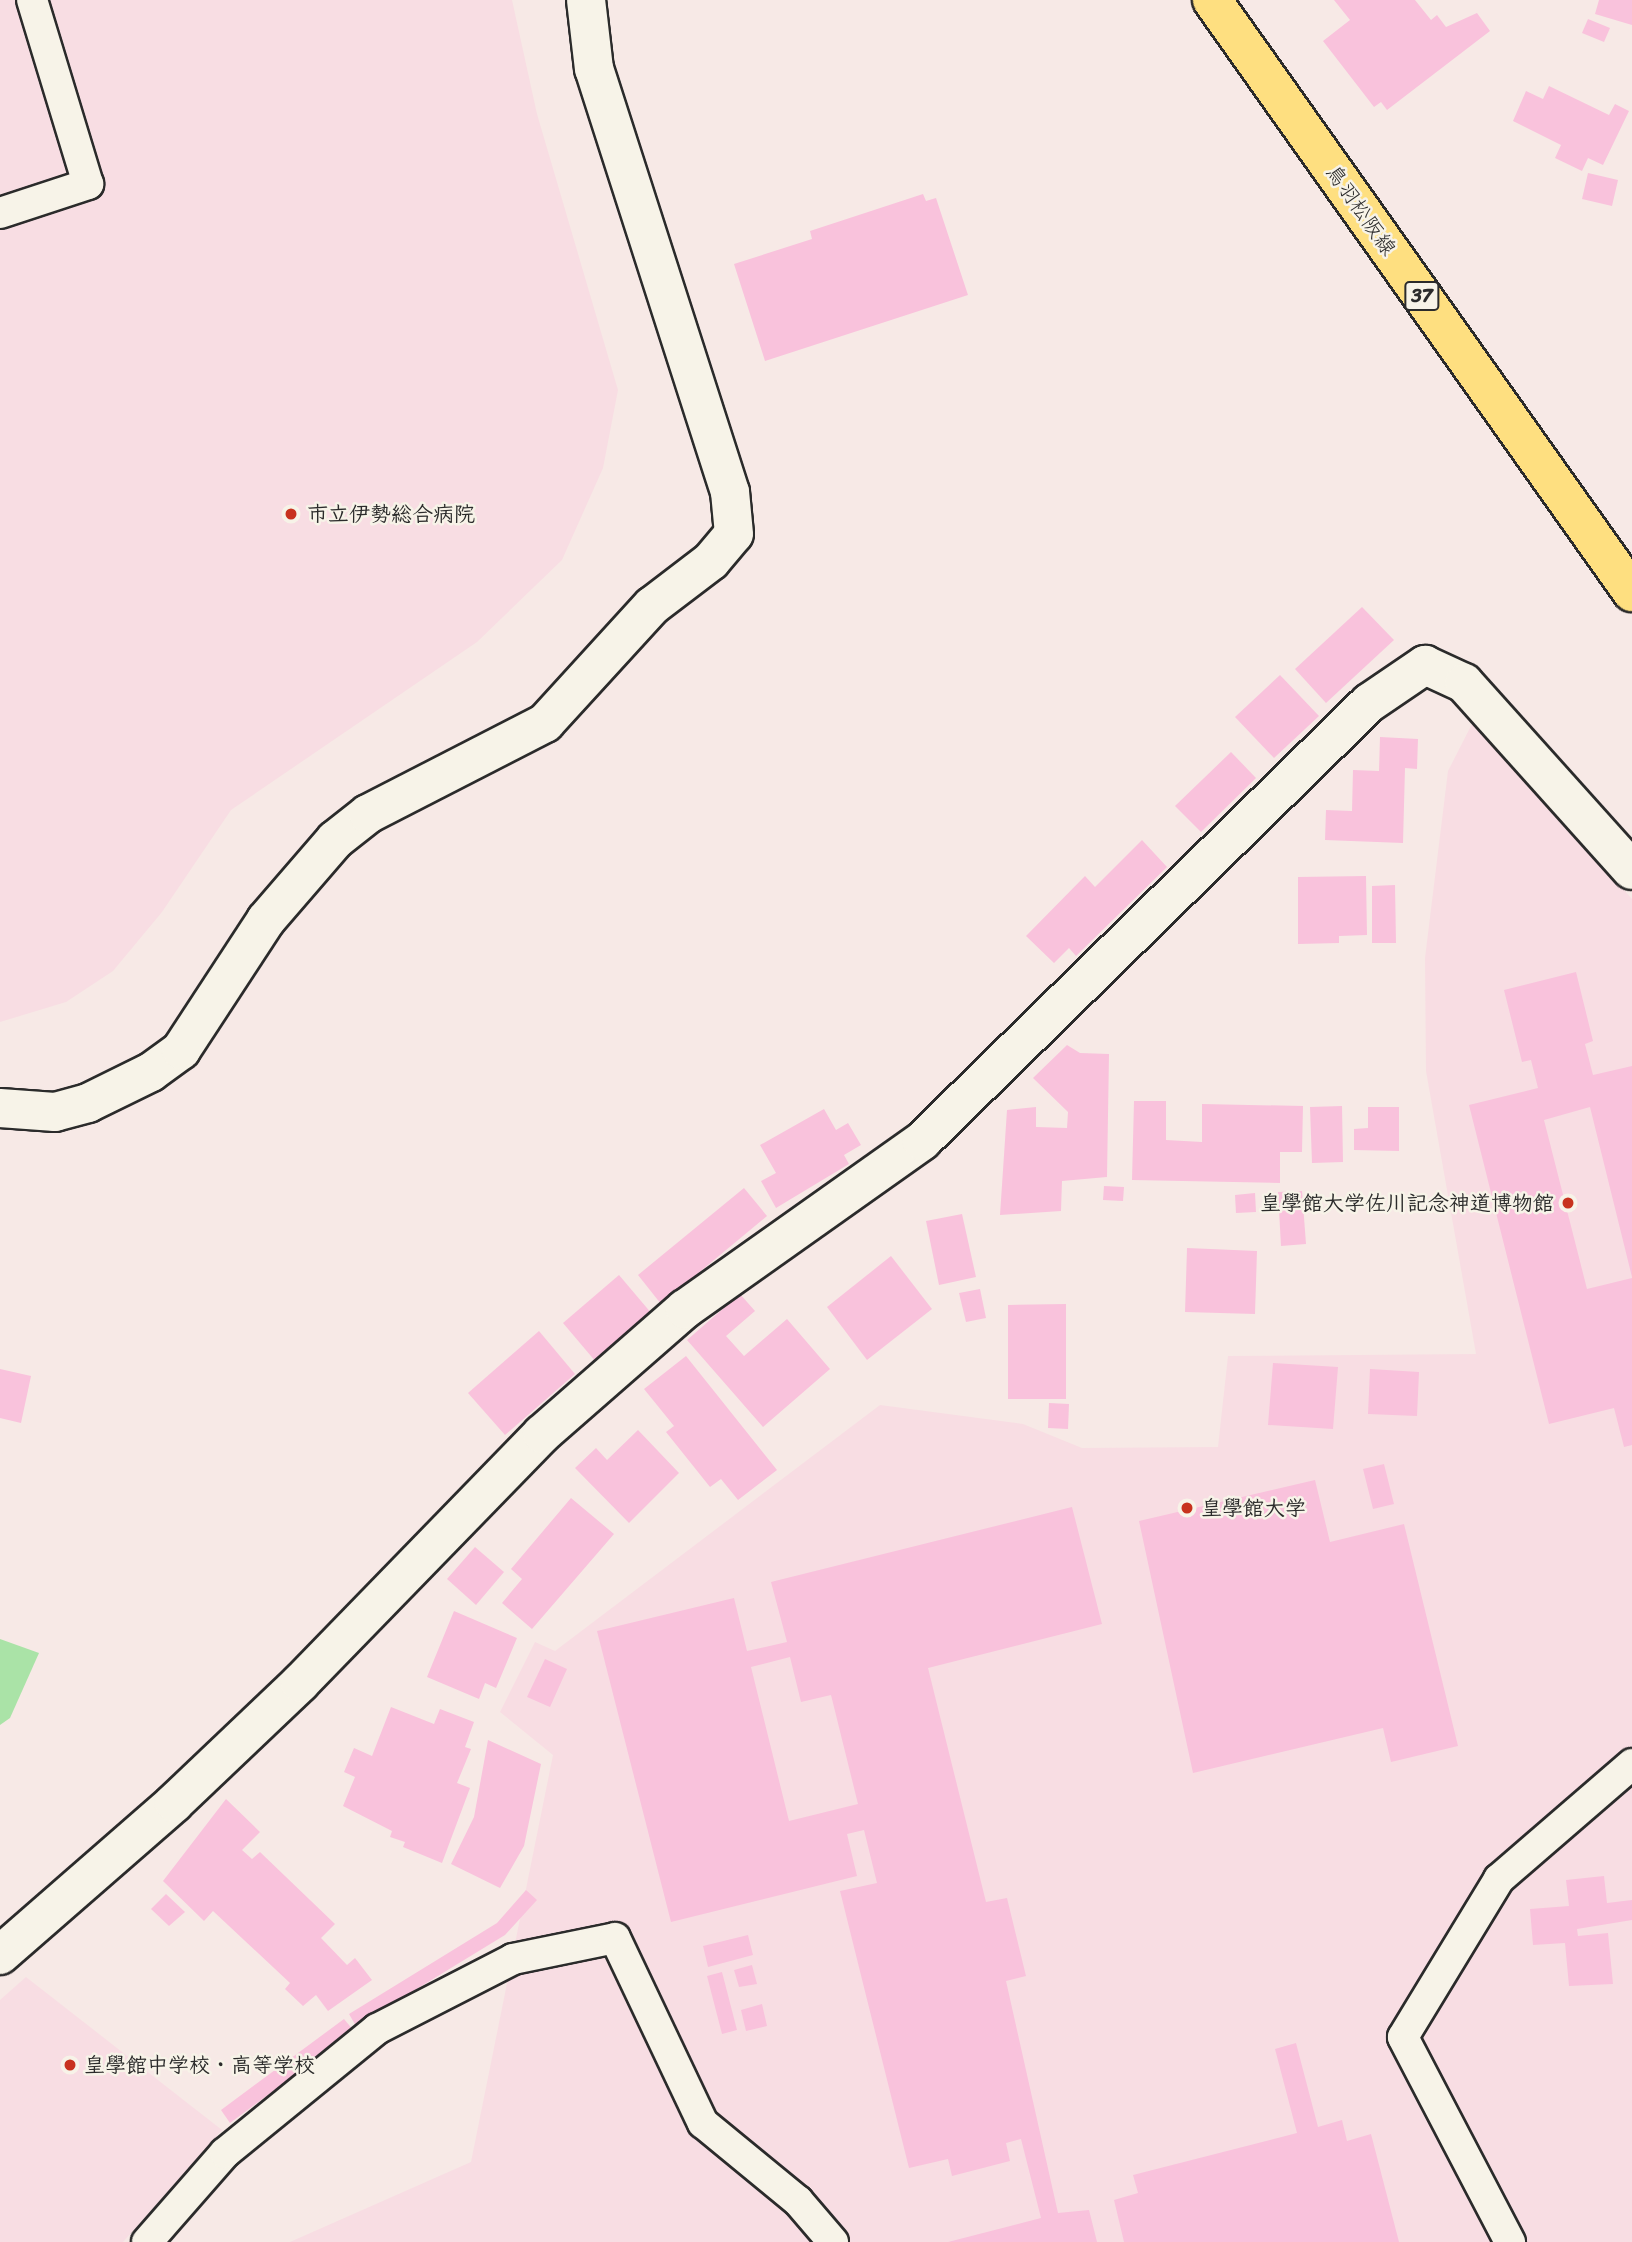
<!DOCTYPE html>
<html>
<head>
<meta charset="utf-8">
<style>
  body { margin:0 }
  #map { position:relative; width:1632px; height:2242px; overflow:hidden; background:#f7e9e6; font-family:Sriracha,"Klee One",sans-serif }
  div>[style] { position:absolute }
  .built>* { inset:0; background:#f8dde3 }
  .green>* { inset:0; background:#aae3a7 }
  .building>* { inset:0; background:#f9c2dc }
  .roads { filter:drop-shadow(2px 0 #2b2b2b) drop-shadow(-2px 0 #2b2b2b) drop-shadow(0 2px #2b2b2b) drop-shadow(0 -2px #2b2b2b) }
  .service>* { height:30px; margin:-15px; padding:0 15px; transform-origin:15px; border-radius:15px; background:#f7f3e8 }
  .minor>* { height:38px; margin:-19px; padding:0 19px; transform-origin:19px; border-radius:19px; background:#f7f3e8 }
  .tertiary>* { height:38px; margin:-19px; padding:0 19px; transform-origin:19px; border-radius:19px; background:#f7f3e8 }
  .primary>* { height:38px; margin:-19px; padding:0 19px; transform-origin:19px; border-radius:19px; background:#fedf80 }
  .dots>* { width:19px; height:19px; translate:-50% -50%; box-sizing:border-box; border:4px solid #f7f3e8; border-radius:50% }
  span { translate:-50% -50%; white-space:nowrap; text-align:center; line-height:1.15; -webkit-text-stroke:5px #f7f3e8; paint-order:stroke }
  .shield-label span { padding:2px 5px; background:#f7f3e8; border:2px solid; border-radius:5px; -webkit-text-stroke-width:0 }
  .shield-label { font-size:19px; color:#2b2b2b; font-weight:700 }
  .street-label { font-size:21px; color:#2b2b2b }
  .poi-label { font-size:21px; color:#2b2b2b; font-weight:700 }
  .left { translate:0 -50%; text-align:left }
  .right { translate:-100% -50%; text-align:right }
</style>
</head>
<body>
<div id="map">
  <div class="built">
    <div style="clip-path:polygon(0 0,512px 0,537px 114px,618px 390px,603px 468px,562px 560px,477px 642px,231px 810px,162px 912px,113px 971px,66px 1002px,0 1022px)"></div>
    <div style="clip-path:polygon(1473px 722px,1632px 899px,1632px 2242px,290px 2242px,471px 2162px,553px 1755px,500px 1712px,535px 1642px,555px 1651px,880px 1405px,1023px 1424px,1082px 1448px,1218px 1447px,1228px 1356px,1476px 1354px,1426px 1071px,1425px 958px,1448px 771px)"></div>
    <div style="clip-path:polygon(26px 1977px,222px 2130px,123px 2242px,0 2242px,0 2000px)"></div>
  </div>
  <div class="green">
    <div style="clip-path:polygon(0 1639px,39px 1653px,10px 1718px,0 1725px)"></div>
  </div>
  <div class="building">
    <div style="clip-path:polygon(1334px 0,1415px 0,1431px 20px,1437px 15px,1446px 27px,1477px 13px,1490px 31px,1387px 110px,1381px 102px,1374px 107px,1323px 41px,1350px 20px)"></div>
    <div style="clip-path:polygon(1599px 0,1632px 0,1632px 25px,1595px 14px)"></div>
    <div style="clip-path:polygon(1588px 19px,1610px 28px,1604px 42px,1582px 33px)"></div>
    <div style="clip-path:polygon(1549px 86px,1609px 115px,1615px 104px,1629px 111px,1603px 165px,1588px 158px,1582px 171px,1555px 158px,1561px 145px,1513px 121px,1526px 91px,1543px 99px)"></div>
    <div style="clip-path:polygon(1588px 173px,1618px 180px,1612px 206px,1582px 199px)"></div>
    <div style="clip-path:polygon(923px 194px,926px 201px,936px 198px,968px 295px,765px 361px,734px 264px,812px 239px,810px 231px)"></div>
    <div style="clip-path:polygon(1362px 607px,1394px 640px,1326px 703px,1295px 669px)"></div>
    <div style="clip-path:polygon(1280px 675px,1319px 716px,1274px 758px,1235px 717px)"></div>
    <div style="clip-path:polygon(1380px 737px,1418px 739px,1417px 769px,1405px 768px,1403px 843px,1325px 840px,1326px 810px,1352px 811px,1353px 770px,1379px 771px)"></div>
    <div style="clip-path:polygon(1231px 752px,1256px 778px,1201px 832px,1175px 806px)"></div>
    <div style="clip-path:polygon(1142px 840px,1167px 867px,1076px 956px,1069px 948px,1054px 963px,1026px 936px,1085px 876px,1095px 887px)"></div>
    <div style="clip-path:polygon(1366px 876px,1367px 935px,1339px 936px,1339px 943px,1298px 944px,1298px 877px)"></div>
    <div style="clip-path:polygon(1395px 885px,1396px 943px,1372px 943px,1372px 886px)"></div>
    <div style="clip-path:polygon(1576px 972px,1593px 1041px,1585px 1044px,1593px 1075px,1632px 1066px,1632px 1277px,1590px 1107px,1544px 1120px,1587px 1289px,1632px 1278px,1632px 1445px,1624px 1447px,1614px 1408px,1549px 1424px,1469px 1105px,1538px 1088px,1531px 1060px,1522px 1062px,1504px 990px)"></div>
    <div style="clip-path:polygon(1067px 1045px,1080px 1053px,1109px 1054px,1107px 1177px,1062px 1181px,1061px 1211px,1000px 1215px,1007px 1110px,1036px 1107px,1036px 1127px,1067px 1128px,1068px 1112px,1033px 1078px)"></div>
    <div style="clip-path:polygon(1134px 1101px,1166px 1101px,1166px 1140px,1202px 1142px,1202px 1104px,1303px 1106px,1302px 1152px,1280px 1152px,1280px 1183px,1132px 1180px)"></div>
    <div style="clip-path:polygon(1342px 1106px,1343px 1162px,1312px 1163px,1310px 1107px)"></div>
    <div style="clip-path:polygon(1368px 1107px,1399px 1107px,1399px 1151px,1354px 1150px,1354px 1129px,1368px 1128px)"></div>
    <div style="clip-path:polygon(824px 1109px,836px 1130px,848px 1123px,861px 1145px,844px 1155px,849px 1164px,776px 1208px,761px 1181px,776px 1173px,760px 1145px)"></div>
    <div style="clip-path:polygon(1104px 1186px,1124px 1187px,1123px 1201px,1103px 1200px)"></div>
    <div style="clip-path:polygon(744px 1188px,767px 1216px,661px 1304px,638px 1275px)"></div>
    <div style="clip-path:polygon(1302px 1191px,1306px 1244px,1281px 1246px,1278px 1192px)"></div>
    <div style="clip-path:polygon(1255px 1193px,1256px 1212px,1236px 1213px,1235px 1195px)"></div>
    <div style="clip-path:polygon(962px 1214px,976px 1277px,939px 1285px,926px 1221px)"></div>
    <div style="clip-path:polygon(1187px 1248px,1257px 1251px,1255px 1314px,1185px 1312px)"></div>
    <div style="clip-path:polygon(891px 1256px,932px 1309px,867px 1360px,827px 1307px)"></div>
    <div style="clip-path:polygon(619px 1275px,652px 1314px,596px 1362px,563px 1323px)"></div>
    <div style="clip-path:polygon(980px 1289px,986px 1318px,966px 1322px,959px 1293px)"></div>
    <div style="clip-path:polygon(740px 1294px,755px 1311px,726px 1336px,744px 1356px,787px 1319px,830px 1369px,763px 1427px,687px 1340px)"></div>
    <div style="clip-path:polygon(1066px 1304px,1066px 1399px,1008px 1399px,1008px 1305px)"></div>
    <div style="clip-path:polygon(539px 1331px,575px 1374px,505px 1435px,468px 1393px)"></div>
    <div style="clip-path:polygon(686px 1356px,777px 1470px,738px 1500px,721px 1479px,710px 1487px,666px 1432px,674px 1426px,644px 1389px)"></div>
    <div style="clip-path:polygon(1273px 1363px,1338px 1367px,1333px 1429px,1268px 1425px)"></div>
    <div style="clip-path:polygon(0 1369px,31px 1376px,21px 1423px,0 1418px)"></div>
    <div style="clip-path:polygon(1370px 1369px,1419px 1372px,1417px 1416px,1368px 1414px)"></div>
    <div style="clip-path:polygon(1049px 1403px,1069px 1404px,1068px 1429px,1048px 1428px)"></div>
    <div style="clip-path:polygon(638px 1430px,679px 1473px,629px 1523px,575px 1468px,596px 1448px,607px 1460px)"></div>
    <div style="clip-path:polygon(1384px 1464px,1394px 1504px,1373px 1509px,1363px 1469px)"></div>
    <div style="clip-path:polygon(1315px 1480px,1330px 1542px,1404px 1524px,1458px 1746px,1391px 1762px,1383px 1728px,1193px 1773px,1139px 1521px)"></div>
    <div style="clip-path:polygon(571px 1498px,614px 1534px,532px 1629px,502px 1603px,522px 1579px,511px 1569px)"></div>
    <div style="clip-path:polygon(evenodd,1072px 1507px,1102px 1624px,928px 1668px,986px 1902px,1007px 1898px,1026px 1976px,1006px 1981px,1058px 2213px,1089px 2210px,1097px 2242px,948px 2242px,1041px 2218px,1021px 2139px,1006px 2143px,1010px 2161px,952px 2176px,948px 2159px,909px 2168px,840px 1891px,877px 1883px,864px 1830px,847px 1834px,857px 1876px,671px 1922px,597px 1631px,734px 1598px,747px 1651px,787px 1642px,771px 1582px,1072px 1507px,790px 1657px,801px 1702px,831px 1695px,858px 1804px,789px 1821px,751px 1667px,790px 1657px)"></div>
    <div style="clip-path:polygon(475px 1547px,504px 1572px,476px 1605px,447px 1579px)"></div>
    <div style="clip-path:polygon(454px 1611px,517px 1638px,496px 1688px,485px 1683px,479px 1699px,427px 1677px)"></div>
    <div style="clip-path:polygon(545px 1659px,567px 1669px,550px 1707px,527px 1697px)"></div>
    <div style="clip-path:polygon(391px 1707px,434px 1724px,440px 1709px,474px 1722px,465px 1747px,471px 1749px,457px 1783px,470px 1788px,442px 1863px,403px 1847px,405px 1842px,390px 1837px,392px 1831px,343px 1806px,355px 1777px,344px 1772px,354px 1748px,372px 1756px)"></div>
    <div style="clip-path:polygon(488px 1740px,541px 1764px,524px 1846px,500px 1888px,451px 1864px,474px 1817px)"></div>
    <div style="clip-path:polygon(226px 1799px,260px 1832px,242px 1850px,252px 1859px,260px 1852px,335px 1924px,321px 1938px,347px 1965px,355px 1958px,372px 1980px,328px 2011px,316px 1995px,303px 2006px,285px 1989px,290px 1983px,213px 1911px,204px 1921px,163px 1881px)"></div>
    <div style="clip-path:polygon(1604px 1876px,1607px 1903px,1632px 1900px,1632px 1920px,1577px 1929px,1578px 1936px,1608px 1933px,1613px 1984px,1569px 1986px,1565px 1943px,1533px 1945px,1530px 1909px,1569px 1906px,1566px 1880px)"></div>
    <div style="clip-path:polygon(526px 1890px,537px 1900px,505px 1935px,356px 2026px,349px 2014px,497px 1923px)"></div>
    <div style="clip-path:polygon(166px 1894px,185px 1912px,169px 1926px,151px 1909px)"></div>
    <div style="clip-path:polygon(748px 1935px,753px 1955px,708px 1967px,703px 1946px)"></div>
    <div style="clip-path:polygon(752px 1965px,757px 1984px,739px 1987px,734px 1970px)"></div>
    <div style="clip-path:polygon(722px 1972px,737px 2030px,722px 2034px,707px 1976px)"></div>
    <div style="clip-path:polygon(762px 2004px,767px 2026px,746px 2031px,741px 2010px)"></div>
    <div style="clip-path:polygon(344px 2019px,354px 2031px,230px 2123px,221px 2110px)"></div>
    <div style="clip-path:polygon(1296px 2043px,1318px 2127px,1342px 2120px,1347px 2141px,1371px 2134px,1399px 2242px,1124px 2242px,1114px 2200px,1138px 2193px,1133px 2175px,1297px 2133px,1275px 2049px)"></div>
  </div>
  <div class="roads">
    <div class="service">
      <div style="left:0;top:213px;width:93px;rotate:-18.2deg"></div>
      <div style="left:88px;top:184px;width:192px;rotate:-106.9deg"></div>
      <div style="left:147px;top:2242px;width:118px;rotate:-48.8deg"></div>
      <div style="left:225px;top:2153px;width:196px;rotate:-39.2deg"></div>
      <div style="left:377px;top:2029px;width:153px;rotate:-27.2deg"></div>
      <div style="left:513px;top:1959px;width:104px;rotate:-11.6deg"></div>
      <div style="left:615px;top:1938px;width:205px;rotate:64.6deg"></div>
      <div style="left:703px;top:2123px;width:123px;rotate:39.4deg"></div>
      <div style="left:798px;top:2201px;width:54px;rotate:49.5deg"></div>
      <div style="left:1510px;top:2242px;width:231px;rotate:-117.6deg"></div>
      <div style="left:1403px;top:2037px;width:185px;rotate:-58.7deg"></div>
      <div style="left:1499px;top:1879px;width:176px;rotate:-40.8deg"></div>
    </div>
    <div class="minor">
      <div style="left:0;top:1955px;width:231px;rotate:-41.1deg"></div>
      <div style="left:174px;top:1803px;width:174px;rotate:-43.6deg"></div>
      <div style="left:300px;top:1683px;width:347px;rotate:-45.8deg"></div>
      <div style="left:542px;top:1434px;width:190px;rotate:-41.2deg"></div>
      <div style="left:685px;top:1309px;width:291px;rotate:-35.3deg"></div>
      <div style="left:922px;top:1141px;width:626px;rotate:-44.42deg"></div>
      <div style="left:1369px;top:703px;width:68px;rotate:-34.2deg"></div>
      <div style="left:1425px;top:665px;width:43px;rotate:24.8deg"></div>
      <div style="left:1464px;top:683px;width:251px;rotate:48.1deg"></div>
    </div>
    <div class="tertiary">
      <div style="left:0;top:1108px;width:55px;rotate:4.2deg"></div>
      <div style="left:55px;top:1112px;width:34px;rotate:-15deg"></div>
      <div style="left:88px;top:1103px;width:70px;rotate:-26.2deg"></div>
      <div style="left:151px;top:1072px;width:37px;rotate:-36deg"></div>
      <div style="left:181px;top:1050px;width:155px;rotate:-56.8deg"></div>
      <div style="left:266px;top:920px;width:106px;rotate:-49.2deg"></div>
      <div style="left:335px;top:840px;width:42px;rotate:-38.2deg"></div>
      <div style="left:368px;top:814px;width:199px;rotate:-27.2deg"></div>
      <div style="left:545px;top:723px;width:159px;rotate:-47.6deg"></div>
      <div style="left:652px;top:606px;width:74px;rotate:-37.3deg"></div>
      <div style="left:711px;top:561px;width:35px;rotate:-50deg"></div>
      <div style="left:734px;top:534px;width:42px;rotate:-95.4deg"></div>
      <div style="left:730px;top:492px;width:444px;rotate:-107.8deg"></div>
      <div style="left:594px;top:69px;width:69px;rotate:-96.6deg"></div>
    </div>
    <div class="primary">
      <div style="left:1212px;top:0;width:726px;rotate:54.65deg"></div>
    </div>
  </div>
  <div class="dots">
    <div style="left:291px;top:514px;background:#c8321e"></div>
    <div style="left:1568px;top:1203px;background:#c8321e"></div>
    <div style="left:1187px;top:1508px;background:#c8321e"></div>
    <div style="left:70px;top:2065px;background:#c8321e"></div>
  </div>
  <div class="shield-label">
    <span style="left:1422px;top:296px">37</span>
  </div>
  <div class="street-label">
    <span style="left:1361px;top:210px;rotate:55deg">鳥羽松阪線</span>
  </div>
  <div class="poi-label">
    <span class="left" style="left:307px;top:514px">市立伊勢総合病院</span>
    <span class="right" style="left:1554px;top:1203px">皇學館大学佐川記念神道博物館</span>
    <span class="left" style="left:1201px;top:1508px">皇學館大学</span>
    <span class="left" style="left:84px;top:2065px">皇學館中学校・高等学校</span>
  </div>
</div>
</body>
</html>
